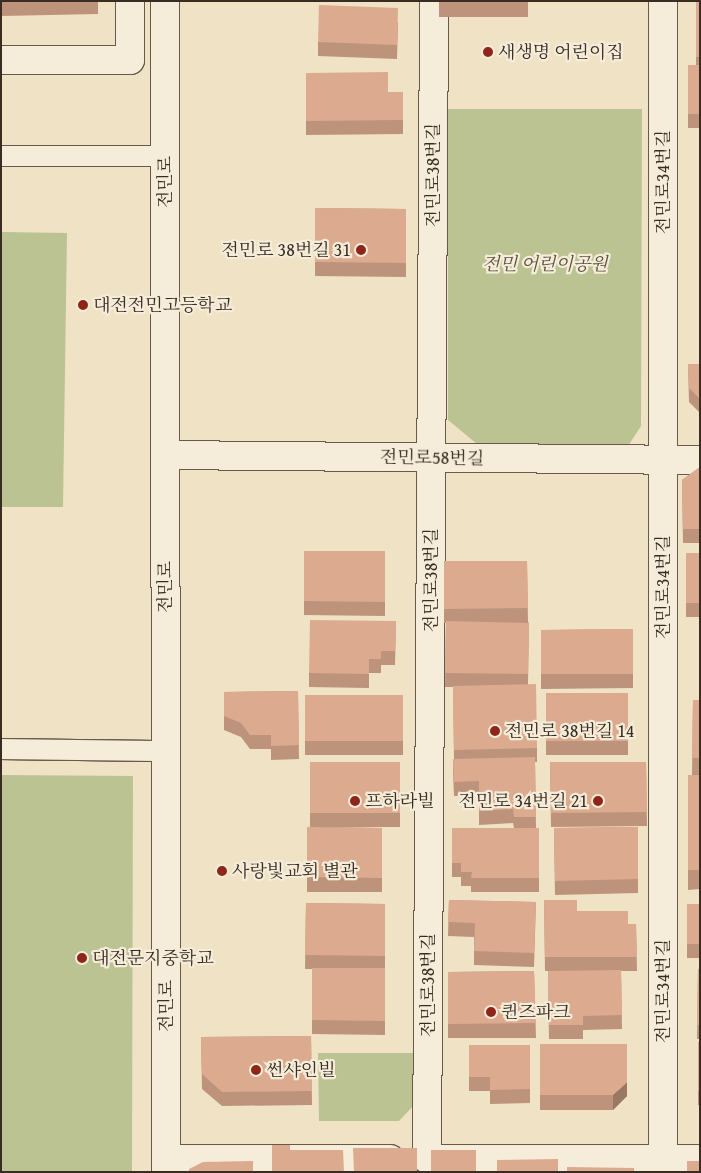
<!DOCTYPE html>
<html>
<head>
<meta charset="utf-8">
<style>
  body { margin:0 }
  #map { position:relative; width:701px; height:1173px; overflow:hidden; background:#f0e2c4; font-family:"Gentium Book Plus","Noto Serif KR",serif }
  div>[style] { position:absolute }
  .green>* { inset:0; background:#bbc393 }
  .roads { filter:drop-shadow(1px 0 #675a4a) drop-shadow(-1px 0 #675a4a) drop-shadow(0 1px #675a4a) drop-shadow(0 -1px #675a4a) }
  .service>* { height:20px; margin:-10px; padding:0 10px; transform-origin:10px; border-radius:10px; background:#f5ecd9 }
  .minor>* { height:28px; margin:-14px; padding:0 14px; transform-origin:14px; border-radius:14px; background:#f5ecd9 }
  .wall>* { inset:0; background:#bd937b }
  .shaded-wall>* { inset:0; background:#9a7864 }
  .building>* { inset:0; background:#dcab8f }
  .dots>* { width:14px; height:14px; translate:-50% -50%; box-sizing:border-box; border:2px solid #f5ecd9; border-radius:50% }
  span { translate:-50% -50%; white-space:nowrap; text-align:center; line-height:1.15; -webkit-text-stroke:4.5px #f5ecd9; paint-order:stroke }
  .poi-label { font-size:18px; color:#392c22 }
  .left { translate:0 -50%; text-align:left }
  .right { translate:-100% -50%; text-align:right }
  .street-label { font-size:18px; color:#392c22 }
  .park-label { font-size:18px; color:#5a523e; font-style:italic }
  .frame { position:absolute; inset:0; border:2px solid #392c22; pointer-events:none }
</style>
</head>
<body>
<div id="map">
  <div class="green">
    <div style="clip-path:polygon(448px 109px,642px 109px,641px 426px,628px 446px,477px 444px,448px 420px)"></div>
    <div style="clip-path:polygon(1px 232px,67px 233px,63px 507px,1px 507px)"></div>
    <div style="clip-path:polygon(1px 775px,133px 776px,132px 1172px,1px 1172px)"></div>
    <div style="clip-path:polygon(318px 1053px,421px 1053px,415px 1104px,399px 1121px,319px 1121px)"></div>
  </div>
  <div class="roads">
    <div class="service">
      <div style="left:1px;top:156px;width:164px"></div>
      <div style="left:1px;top:749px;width:165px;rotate:0.7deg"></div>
    </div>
    <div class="minor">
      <div style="left:165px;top:1px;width:1171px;rotate:89.95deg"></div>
      <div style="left:663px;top:1px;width:1171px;rotate:90deg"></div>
      <div style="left:1px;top:60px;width:129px"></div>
      <div style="left:130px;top:60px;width:59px;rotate:-90deg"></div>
      <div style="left:165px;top:455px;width:535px;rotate:0.54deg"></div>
      <div style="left:166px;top:1159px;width:224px"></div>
      <div style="left:427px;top:1159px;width:1158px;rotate:-89.65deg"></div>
      <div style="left:440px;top:1159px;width:260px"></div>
    </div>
  </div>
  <div class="wall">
    <div style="clip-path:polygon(1px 1px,98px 1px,98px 14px,1px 16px)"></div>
    <div style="clip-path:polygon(439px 1px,528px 1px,528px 17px,439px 17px)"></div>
    <div style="clip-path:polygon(696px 1px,700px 1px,700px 128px,688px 128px,688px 65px,696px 65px)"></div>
    <div style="clip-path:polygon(398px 22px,397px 59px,318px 56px,318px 42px)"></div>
    <div style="clip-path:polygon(306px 73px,388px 92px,403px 92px,403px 134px,306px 135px)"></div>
    <div style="clip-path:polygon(315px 208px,406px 209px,406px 277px,315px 276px)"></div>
    <div style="clip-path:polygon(688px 364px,700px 364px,700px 413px,689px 402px)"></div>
    <div style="clip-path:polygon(700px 467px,700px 543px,683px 543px,682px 480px)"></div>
    <div style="clip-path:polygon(304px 551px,385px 551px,385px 616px,304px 615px)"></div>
    <div style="clip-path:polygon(686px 553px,700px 553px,700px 617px,686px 617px)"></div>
    <div style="clip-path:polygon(444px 561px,527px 561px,528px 622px,529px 623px,528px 684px,537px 748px,537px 762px,535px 762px,536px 828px,539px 828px,539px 892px,471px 892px,471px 886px,461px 886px,461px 877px,452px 877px,452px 828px,514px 828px,513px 823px,479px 825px,479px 795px,454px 796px,453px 773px,453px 759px,454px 759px,453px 687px,445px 687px,446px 623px,444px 623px)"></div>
    <div style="clip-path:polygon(396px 621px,395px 665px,381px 665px,381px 673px,369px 673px,369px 688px,309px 687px,309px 673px)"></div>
    <div style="clip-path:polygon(633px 629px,633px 688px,541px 689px,541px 630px)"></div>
    <div style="clip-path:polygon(298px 691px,299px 759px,271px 760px,271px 749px,250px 749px,241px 737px,224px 730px,224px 692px)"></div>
    <div style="clip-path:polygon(546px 693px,628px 693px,628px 755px,546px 755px)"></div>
    <div style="clip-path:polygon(305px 695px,403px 695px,403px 755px,305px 755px)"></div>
    <div style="clip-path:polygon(693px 700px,700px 700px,700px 889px,688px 890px,688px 775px,692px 775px)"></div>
    <div style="clip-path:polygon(310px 762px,400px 762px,400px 827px,329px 827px,382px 828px,382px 892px,307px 892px,307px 827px,310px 827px)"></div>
    <div style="clip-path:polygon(550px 762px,646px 762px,647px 826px,551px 827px)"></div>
    <div style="clip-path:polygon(638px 827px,638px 893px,555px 895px,554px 828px)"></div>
    <div style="clip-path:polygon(449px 900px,536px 902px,534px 967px,474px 965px,474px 937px,448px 936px)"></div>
    <div style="clip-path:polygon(544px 900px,577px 911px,628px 924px,636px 924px,637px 971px,621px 971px,622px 1029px,583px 1030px,583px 1039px,549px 1039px,548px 971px,545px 971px)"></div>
    <div style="clip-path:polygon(306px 903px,385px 904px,385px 1035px,312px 1034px,312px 969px,305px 969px)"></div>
    <div style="clip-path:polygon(687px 904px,700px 904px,700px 958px,687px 958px)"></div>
    <div style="clip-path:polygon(698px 969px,700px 969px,700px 1039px,697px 1039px)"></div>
    <div style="clip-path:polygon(534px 971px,536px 1038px,448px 1038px,448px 972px)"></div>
    <div style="clip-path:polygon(311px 1036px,312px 1105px,222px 1106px,202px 1089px,201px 1037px)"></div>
    <div style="clip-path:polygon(698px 1042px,700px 1042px,700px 1105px,698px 1105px)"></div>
    <div style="clip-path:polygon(540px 1044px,627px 1096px,613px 1110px,540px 1110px)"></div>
    <div style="clip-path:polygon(469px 1045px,530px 1045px,530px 1103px,490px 1104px,490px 1091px,469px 1091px)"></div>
  </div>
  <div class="shaded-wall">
    <div style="clip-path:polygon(627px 1082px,627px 1096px,613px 1110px,613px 1095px)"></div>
  </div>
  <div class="building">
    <div style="clip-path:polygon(696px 1px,700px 1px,700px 57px,696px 57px)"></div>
    <div style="clip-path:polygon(319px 5px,398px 8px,397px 45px,318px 42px)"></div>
    <div style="clip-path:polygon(688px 65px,700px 65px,700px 114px,688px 114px)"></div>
    <div style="clip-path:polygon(388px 72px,388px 92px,403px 92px,403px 120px,306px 121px,306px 73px)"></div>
    <div style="clip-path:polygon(315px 208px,406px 209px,406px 263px,315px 262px)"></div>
    <div style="clip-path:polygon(688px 364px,700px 364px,700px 399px,689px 388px)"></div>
    <div style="clip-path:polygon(700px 467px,700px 529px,683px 529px,682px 480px)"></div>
    <div style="clip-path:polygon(304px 551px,385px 551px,385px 602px,304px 601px)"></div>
    <div style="clip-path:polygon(686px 553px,700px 553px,700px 603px,686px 603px)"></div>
    <div style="clip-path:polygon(444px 561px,527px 561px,528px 608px,444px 609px)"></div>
    <div style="clip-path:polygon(310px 620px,396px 621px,395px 651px,381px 651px,381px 659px,369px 659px,369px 674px,309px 673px)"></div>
    <div style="clip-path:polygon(446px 621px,529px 623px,528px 674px,445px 673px)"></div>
    <div style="clip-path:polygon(633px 629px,633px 674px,541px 674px,541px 630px)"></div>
    <div style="clip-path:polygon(536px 684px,537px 748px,454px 750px,453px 686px)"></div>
    <div style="clip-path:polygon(298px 691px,299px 745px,271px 746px,271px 735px,250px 735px,241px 723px,224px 716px,224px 692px)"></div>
    <div style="clip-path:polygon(546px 693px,628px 693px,628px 741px,546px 741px)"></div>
    <div style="clip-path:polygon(305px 695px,403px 695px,403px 741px,305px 741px)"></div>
    <div style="clip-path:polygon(693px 700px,700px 700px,700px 758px,692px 758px)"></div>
    <div style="clip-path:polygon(535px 757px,536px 817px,514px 817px,513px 809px,479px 811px,479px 781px,454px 782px,453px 759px)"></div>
    <div style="clip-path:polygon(310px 762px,400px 762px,400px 813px,310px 813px)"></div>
    <div style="clip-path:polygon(550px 762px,646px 762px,647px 812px,551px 813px)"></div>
    <div style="clip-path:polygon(688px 775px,700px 775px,700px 870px,688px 870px)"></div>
    <div style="clip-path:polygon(307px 827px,382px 828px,382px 878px,307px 877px)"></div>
    <div style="clip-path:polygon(638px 827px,638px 879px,555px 881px,554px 828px)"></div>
    <div style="clip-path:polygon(452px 828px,539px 828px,539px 878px,471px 878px,472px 872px,461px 872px,461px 863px,452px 863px)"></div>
    <div style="clip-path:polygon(449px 900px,536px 902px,534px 953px,474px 951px,475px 923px,448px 922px)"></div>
    <div style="clip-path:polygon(544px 900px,577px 900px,577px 911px,628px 911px,628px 924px,636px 924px,637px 957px,545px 957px)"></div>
    <div style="clip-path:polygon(306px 903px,385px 904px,385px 956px,305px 955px)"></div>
    <div style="clip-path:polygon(687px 904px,700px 904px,700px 944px,687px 944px)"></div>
    <div style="clip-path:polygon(312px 968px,385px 968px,385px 1021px,312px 1020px)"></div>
    <div style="clip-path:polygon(698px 969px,700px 969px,700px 1025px,697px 1025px)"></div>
    <div style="clip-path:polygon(621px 970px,622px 1015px,583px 1016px,583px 1025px,549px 1025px,548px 971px)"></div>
    <div style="clip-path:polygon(534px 971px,536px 1023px,448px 1024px,448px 972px)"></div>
    <div style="clip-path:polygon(311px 1036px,312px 1091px,222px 1092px,202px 1074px,201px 1037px)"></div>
    <div style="clip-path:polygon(698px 1042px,700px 1042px,700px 1091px,698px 1091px)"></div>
    <div style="clip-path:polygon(540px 1044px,627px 1044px,627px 1082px,613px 1095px,540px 1095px)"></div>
    <div style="clip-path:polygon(469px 1045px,530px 1045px,530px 1089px,490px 1090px,490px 1077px,469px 1077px)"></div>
    <div style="clip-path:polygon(272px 1145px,290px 1145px,290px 1150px,343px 1150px,344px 1172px,272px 1172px)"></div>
    <div style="clip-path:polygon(353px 1148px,417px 1148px,417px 1172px,354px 1172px)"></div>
    <div style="clip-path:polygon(431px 1150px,476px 1150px,476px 1172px,431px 1172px)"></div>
    <div style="clip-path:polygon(558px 1159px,558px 1172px,497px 1172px,497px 1160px)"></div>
    <div style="clip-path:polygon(253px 1161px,253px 1172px,189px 1172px,189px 1169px,203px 1162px)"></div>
    <div style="clip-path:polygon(687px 1161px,700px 1161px,700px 1172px,687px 1172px)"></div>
    <div style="clip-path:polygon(567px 1167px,634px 1168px,634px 1172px,567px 1172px)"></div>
  </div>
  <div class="dots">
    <div style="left:488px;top:52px;background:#8f2418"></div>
    <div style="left:361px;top:250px;background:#8f2418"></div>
    <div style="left:83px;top:305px;background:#8f2418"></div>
    <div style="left:495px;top:731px;background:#8f2418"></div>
    <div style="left:355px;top:801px;background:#8f2418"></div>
    <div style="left:598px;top:801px;background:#8f2418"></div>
    <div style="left:222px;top:871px;background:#8f2418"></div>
    <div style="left:82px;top:958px;background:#8f2418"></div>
    <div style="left:491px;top:1012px;background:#8f2418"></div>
    <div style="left:256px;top:1070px;background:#8f2418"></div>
  </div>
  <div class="poi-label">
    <span class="left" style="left:498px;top:52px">새생명 어린이집</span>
    <span class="right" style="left:351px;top:250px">전민로 38번길 31</span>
    <span class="left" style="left:93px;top:305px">대전전민고등학교</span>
    <span class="left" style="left:505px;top:731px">전민로 38번길 14</span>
    <span class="left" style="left:365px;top:801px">프하라빌</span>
    <span class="right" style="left:588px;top:801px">전민로 34번길 21</span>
    <span class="left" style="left:232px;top:871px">사랑빛교회 별관</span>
    <span class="left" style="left:92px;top:958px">대전문지중학교</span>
    <span class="left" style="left:501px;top:1012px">퀸즈파크</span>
    <span class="left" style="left:266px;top:1070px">썬샤인빌</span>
  </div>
  <div class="street-label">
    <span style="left:433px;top:175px;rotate:-90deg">전민로38번길</span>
    <span style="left:165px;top:182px;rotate:-90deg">전민로</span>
    <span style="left:663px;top:182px;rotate:-90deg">전민로34번길</span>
    <span style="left:432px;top:458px;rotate:1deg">전민로58번길</span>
    <span style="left:431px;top:580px;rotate:-90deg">전민로38번길</span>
    <span style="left:165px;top:587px;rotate:-90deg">전민로</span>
    <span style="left:663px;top:587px;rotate:-90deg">전민로34번길</span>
    <span style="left:428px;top:985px;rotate:-90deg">전민로38번길</span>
    <span style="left:663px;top:991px;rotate:-90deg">전민로34번길</span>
    <span style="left:166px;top:1006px;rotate:-90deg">전민로</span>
  </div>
  <div class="park-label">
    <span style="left:545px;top:264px">전민 어린이공원</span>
  </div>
  <div class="frame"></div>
</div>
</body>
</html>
